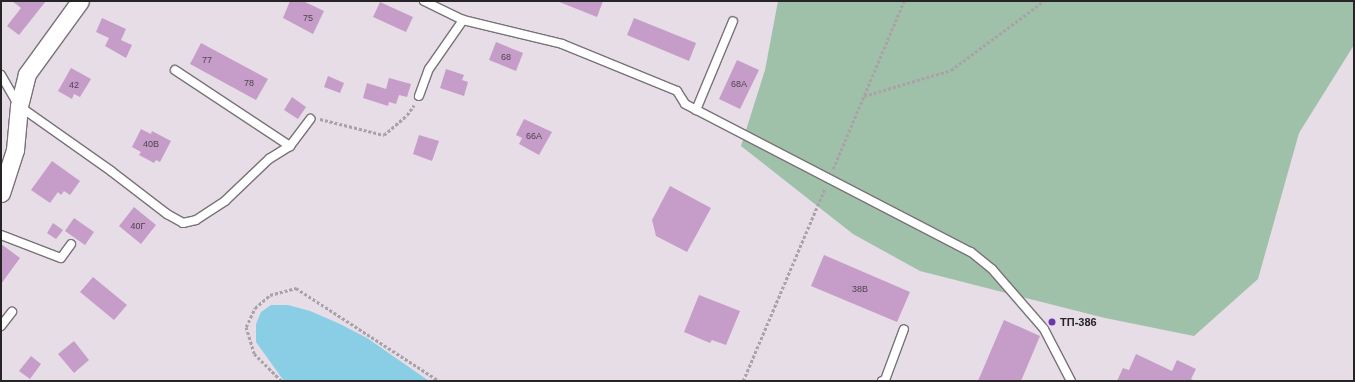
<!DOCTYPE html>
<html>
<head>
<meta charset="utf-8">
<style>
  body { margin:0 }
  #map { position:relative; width:1355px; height:382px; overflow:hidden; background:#e6dde6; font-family:Arial,sans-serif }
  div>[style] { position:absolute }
  .green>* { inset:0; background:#a0c1a9 }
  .water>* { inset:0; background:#8acee5 }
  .building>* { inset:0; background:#c69dc8 }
  .path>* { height:2.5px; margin-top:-1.25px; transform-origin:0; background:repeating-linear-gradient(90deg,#a9a2a9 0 3px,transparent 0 5px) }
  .roads { filter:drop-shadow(1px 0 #797279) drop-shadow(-1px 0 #797279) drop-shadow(0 1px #797279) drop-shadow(0 -1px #797279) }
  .service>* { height:8px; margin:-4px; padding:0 4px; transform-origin:4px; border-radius:4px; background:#fff }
  .minor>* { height:17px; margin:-8.5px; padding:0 8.5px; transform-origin:8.5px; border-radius:8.5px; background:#fff }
  .dots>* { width:11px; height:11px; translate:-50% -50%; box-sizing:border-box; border:2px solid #e6dde6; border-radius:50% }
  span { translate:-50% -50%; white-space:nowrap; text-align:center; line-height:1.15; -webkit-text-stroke:3.5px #e6dde6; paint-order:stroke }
  .number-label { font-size:9px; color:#4f424f }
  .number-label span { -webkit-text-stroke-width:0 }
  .poi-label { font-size:11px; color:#272427; font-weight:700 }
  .left { translate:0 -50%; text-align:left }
  .frame { position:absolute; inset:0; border:2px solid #272427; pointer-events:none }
</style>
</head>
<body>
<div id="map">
  <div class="green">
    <div style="clip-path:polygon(778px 1px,1354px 1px,1354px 45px,1299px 133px,1258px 279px,1194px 336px,1105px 318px,920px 271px,853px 234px,741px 146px,765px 70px)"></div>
  </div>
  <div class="water">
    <div style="clip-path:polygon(271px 305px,288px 305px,310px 311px,340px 324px,367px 338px,429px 381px,284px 381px,256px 342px,256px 324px,261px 312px)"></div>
  </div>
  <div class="building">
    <div style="clip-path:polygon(12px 1px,46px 1px,19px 35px,7px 26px,21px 8px)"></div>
    <div style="clip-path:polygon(290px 1px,303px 1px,324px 11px,313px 34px,283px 18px)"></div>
    <div style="clip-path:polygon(557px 1px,603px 1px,597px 17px)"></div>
    <div style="clip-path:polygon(380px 2px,413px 17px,406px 32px,373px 17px)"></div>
    <div style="clip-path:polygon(102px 18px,126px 29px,121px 40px,132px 45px,126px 58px,105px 46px,109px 38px,96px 32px)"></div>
    <div style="clip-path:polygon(634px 18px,696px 43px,689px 61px,627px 35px)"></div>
    <div style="clip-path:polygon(496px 42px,523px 53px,516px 71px,489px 60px)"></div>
    <div style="clip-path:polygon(201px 43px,268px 79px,256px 100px,190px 64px)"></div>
    <div style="clip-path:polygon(737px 60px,759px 70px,740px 109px,719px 99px)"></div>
    <div style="clip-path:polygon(71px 68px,91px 79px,80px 97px,74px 94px,72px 99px,58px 91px)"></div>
    <div style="clip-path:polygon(446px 69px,464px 75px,462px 80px,468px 82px,464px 96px,440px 88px)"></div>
    <div style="clip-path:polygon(328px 76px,344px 83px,340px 93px,324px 87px)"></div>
    <div style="clip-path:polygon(389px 78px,411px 84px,407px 97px,399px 95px,396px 104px,389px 102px,388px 106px,363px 98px,367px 83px,386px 89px)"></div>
    <div style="clip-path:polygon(292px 97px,306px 107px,298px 119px,284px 110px)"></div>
    <div style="clip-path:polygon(524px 119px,552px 132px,539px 155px,519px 144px,522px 138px,516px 135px)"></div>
    <div style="clip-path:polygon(141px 129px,151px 134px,152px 131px,171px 141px,160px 162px,156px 160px,154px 163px,139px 155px,141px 152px,132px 147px)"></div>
    <div style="clip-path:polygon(419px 135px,439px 141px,432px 161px,413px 154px)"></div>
    <div style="clip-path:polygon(52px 161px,80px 181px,70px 195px,64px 191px,61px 195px,58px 192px,50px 203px,31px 190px)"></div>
    <div style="clip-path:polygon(670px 186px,711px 208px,687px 252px,656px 236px,652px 220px)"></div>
    <div style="clip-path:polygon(134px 207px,156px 225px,141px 244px,119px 226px)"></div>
    <div style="clip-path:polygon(74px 218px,94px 232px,85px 245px,65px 231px)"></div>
    <div style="clip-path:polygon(53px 223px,63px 230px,56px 239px,47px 233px)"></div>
    <div style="clip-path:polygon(1px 244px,20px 258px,1px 284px)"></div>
    <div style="clip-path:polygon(824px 255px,910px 292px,897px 322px,811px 286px)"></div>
    <div style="clip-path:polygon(93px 277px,127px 305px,114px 320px,80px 292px)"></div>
    <div style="clip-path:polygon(699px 295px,740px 311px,726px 345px,712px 340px,710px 343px,684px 332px)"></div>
    <div style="clip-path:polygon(1004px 320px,1040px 336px,1021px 381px,978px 381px)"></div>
    <div style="clip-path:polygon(74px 341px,89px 360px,74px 373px,58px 354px)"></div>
    <div style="clip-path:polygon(1136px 354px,1172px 371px,1177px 360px,1196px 369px,1191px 379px,1195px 381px,1117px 381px,1123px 368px,1129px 370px)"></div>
    <div style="clip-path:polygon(31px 356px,41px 364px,30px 379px,19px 371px)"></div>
  </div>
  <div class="path">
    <div style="left:864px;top:96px;width:91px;rotate:-16.6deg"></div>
    <div style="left:951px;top:70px;width:116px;rotate:-36.6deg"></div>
    <div style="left:320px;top:119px;width:66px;rotate:14deg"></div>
    <div style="left:384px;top:135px;width:30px;rotate:-41deg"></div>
    <div style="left:407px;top:115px;width:12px;rotate:-55deg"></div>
    <div style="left:833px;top:169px;width:182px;rotate:-67.1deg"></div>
    <div style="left:281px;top:381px;width:38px;rotate:-135deg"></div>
    <div style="left:254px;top:354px;width:28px;rotate:-107deg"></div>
    <div style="left:246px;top:327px;width:21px;rotate:-65deg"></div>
    <div style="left:255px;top:308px;width:20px;rotate:-41deg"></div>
    <div style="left:270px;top:295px;width:27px;rotate:-15deg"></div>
    <div style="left:296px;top:288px;width:171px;rotate:33deg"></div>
    <div style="left:743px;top:381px;width:210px;rotate:-67deg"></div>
  </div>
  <div class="roads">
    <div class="service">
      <div style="left:424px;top:1px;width:43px;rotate:26deg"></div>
      <div style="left:463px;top:20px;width:102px;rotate:13.6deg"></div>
      <div style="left:562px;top:44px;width:124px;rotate:22.2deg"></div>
      <div style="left:677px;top:91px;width:15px;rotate:58deg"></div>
      <div style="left:685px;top:104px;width:322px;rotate:27.4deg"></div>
      <div style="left:971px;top:252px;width:27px;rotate:39deg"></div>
      <div style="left:992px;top:269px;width:79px;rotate:49.1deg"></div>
      <div style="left:1044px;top:329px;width:59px;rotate:62.6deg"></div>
      <div style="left:175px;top:70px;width:138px;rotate:33.5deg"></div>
      <div style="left:1px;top:75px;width:36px;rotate:60deg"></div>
      <div style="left:19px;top:106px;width:113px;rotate:35.2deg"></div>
      <div style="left:111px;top:171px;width:71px;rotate:37.5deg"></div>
      <div style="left:167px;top:214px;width:18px;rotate:29deg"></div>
      <div style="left:183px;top:223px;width:13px;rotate:-13deg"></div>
      <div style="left:196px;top:220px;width:35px;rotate:-33deg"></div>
      <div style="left:225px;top:201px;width:61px;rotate:-43.7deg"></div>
      <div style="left:269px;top:159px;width:25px;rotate:-32deg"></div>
      <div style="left:290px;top:146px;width:34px;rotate:-53deg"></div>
      <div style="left:419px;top:96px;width:29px;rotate:-70deg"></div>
      <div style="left:429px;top:69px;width:60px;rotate:-55.2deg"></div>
      <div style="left:696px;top:110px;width:96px;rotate:-67.4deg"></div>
      <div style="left:1px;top:235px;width:64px;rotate:21deg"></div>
      <div style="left:61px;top:258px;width:17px;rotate:-54deg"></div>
      <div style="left:1px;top:326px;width:18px;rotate:-52deg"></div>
      <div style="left:882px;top:381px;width:3px;rotate:-18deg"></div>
      <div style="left:885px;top:380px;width:54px;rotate:-69.6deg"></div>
    </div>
    <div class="minor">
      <div style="left:1px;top:193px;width:45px;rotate:-72deg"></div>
      <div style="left:15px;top:150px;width:44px;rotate:-84.8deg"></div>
      <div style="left:19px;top:106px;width:33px;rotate:-76deg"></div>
      <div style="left:27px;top:74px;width:90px;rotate:-54deg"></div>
    </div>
  </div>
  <div class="dots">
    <div style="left:1052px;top:322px;background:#6c37ae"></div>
  </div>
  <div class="number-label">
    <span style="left:308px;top:18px">75</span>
    <span style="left:506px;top:57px">68</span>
    <span style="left:207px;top:60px">77</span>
    <span style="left:249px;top:83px">78</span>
    <span style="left:739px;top:84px">68А</span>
    <span style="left:74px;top:85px">42</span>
    <span style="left:534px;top:136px">66А</span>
    <span style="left:151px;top:144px">40В</span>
    <span style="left:138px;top:226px">40Г</span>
    <span style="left:860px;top:289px">38В</span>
  </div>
  <div class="poi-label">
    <span class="left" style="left:1060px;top:322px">ТП-386</span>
  </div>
  <div class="frame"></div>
</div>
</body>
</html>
